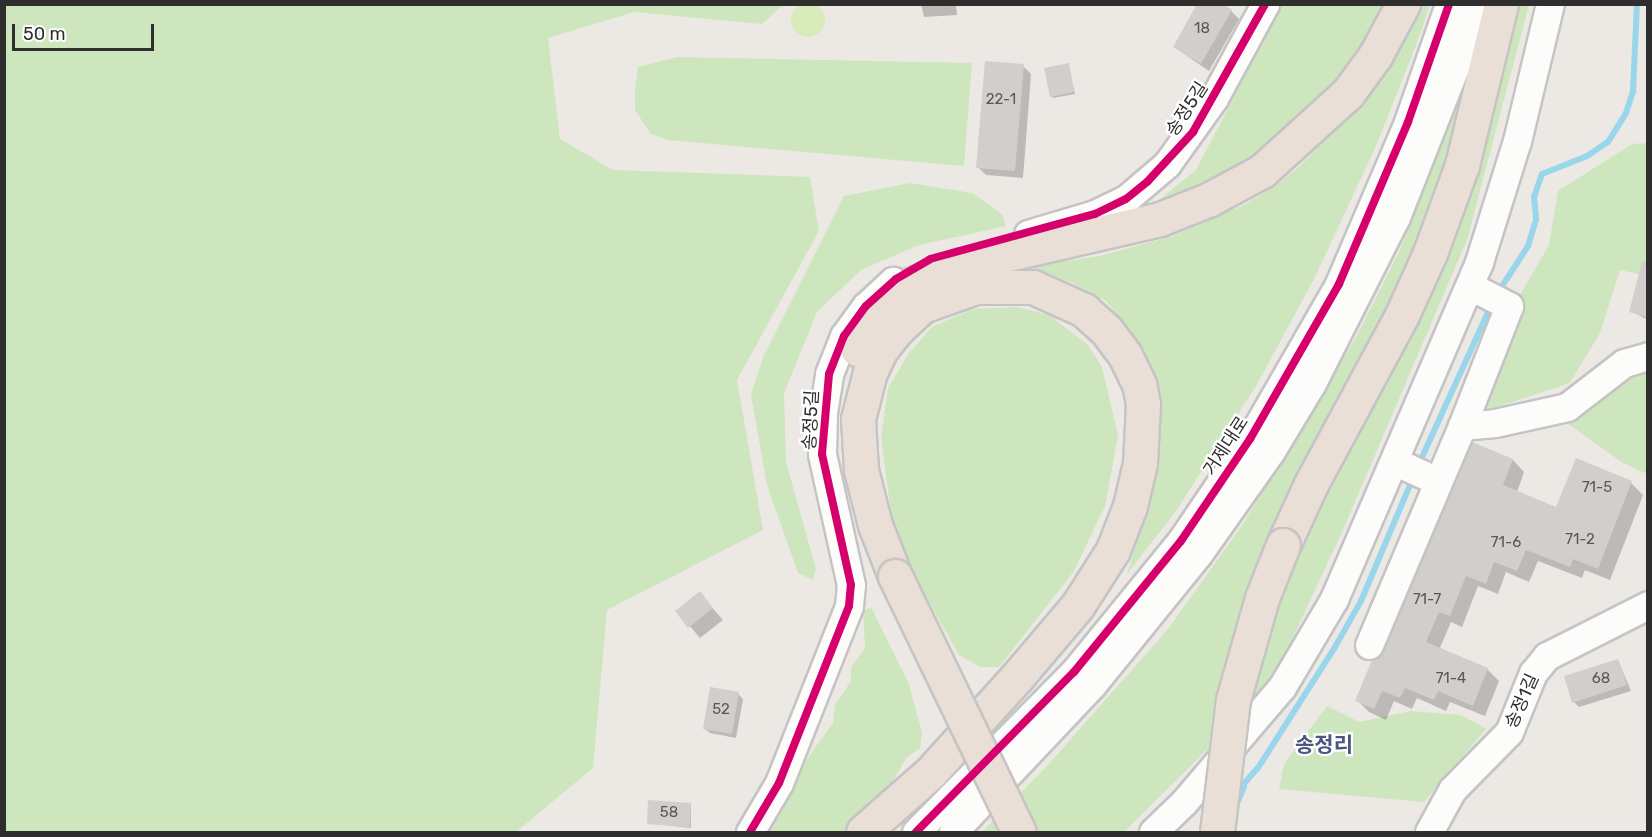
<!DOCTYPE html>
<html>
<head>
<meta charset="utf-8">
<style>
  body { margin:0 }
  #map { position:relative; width:1652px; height:837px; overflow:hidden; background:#ece8e4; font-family:Rubik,"Noto Sans KR",sans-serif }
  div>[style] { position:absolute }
  .green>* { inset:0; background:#cee6be }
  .pitch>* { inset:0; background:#d9eabb }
  .round { border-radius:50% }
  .shadow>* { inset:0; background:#0003 }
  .stream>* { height:6px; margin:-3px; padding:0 3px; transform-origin:3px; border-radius:3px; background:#99d6ec }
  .building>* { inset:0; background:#d1cecb }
  .roads { filter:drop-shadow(2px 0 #c5c4c5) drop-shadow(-2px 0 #c5c4c5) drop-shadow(0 2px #c5c4c5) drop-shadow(0 -2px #c5c4c5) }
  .minor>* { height:27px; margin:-13.5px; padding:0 13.5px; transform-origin:13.5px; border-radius:13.5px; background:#fcfcfb }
  .highway>* { height:33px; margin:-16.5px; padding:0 16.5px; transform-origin:16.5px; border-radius:16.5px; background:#eadfd6 }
  .bridges { filter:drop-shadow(2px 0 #c6c5c4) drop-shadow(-2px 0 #c6c5c4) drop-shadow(0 2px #c6c5c4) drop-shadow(0 -2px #c6c5c4) }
  .highway-bridge>* { height:33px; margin:-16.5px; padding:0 16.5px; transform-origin:16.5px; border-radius:16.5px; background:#eadfd6 }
  .cycleway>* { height:8px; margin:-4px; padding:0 4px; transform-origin:4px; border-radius:4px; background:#d6006c }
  span { translate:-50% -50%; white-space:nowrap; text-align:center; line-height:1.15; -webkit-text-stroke:4.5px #fff; paint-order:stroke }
  .number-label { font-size:15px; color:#585857 }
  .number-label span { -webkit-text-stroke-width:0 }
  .street-label { font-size:18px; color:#2e2e2e }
  .quarter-label { font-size:21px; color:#4d5680; font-weight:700 }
  .frame { position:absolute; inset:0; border:6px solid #2e2e2e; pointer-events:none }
  .scale { position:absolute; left:12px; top:24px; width:142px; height:27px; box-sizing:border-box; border:3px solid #2e2e2e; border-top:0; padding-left:8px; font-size:18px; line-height:21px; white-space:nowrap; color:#2e2e2e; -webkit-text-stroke:4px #fff; paint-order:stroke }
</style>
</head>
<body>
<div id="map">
  <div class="green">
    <div style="clip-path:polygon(5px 4px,783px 5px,762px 24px,634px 12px,548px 38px,560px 139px,613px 170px,810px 177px,819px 231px,737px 380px,763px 530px,607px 610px,593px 768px,516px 832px,5px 832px)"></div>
    <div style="clip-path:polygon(1282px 5px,1390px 5px,1346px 75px,1255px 160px,1144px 212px,1196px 170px)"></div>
    <div style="clip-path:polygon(1417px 5px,1430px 5px,1417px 43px,1376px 146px,1315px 277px,1256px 386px,1176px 511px,1127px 574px,1153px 491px,1158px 457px,1162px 410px,1150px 367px,1130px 329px,1106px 301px,1071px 282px,1023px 267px,1100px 256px,1170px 237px,1246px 204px,1274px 187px,1300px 166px,1354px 110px,1391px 56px)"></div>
    <div style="clip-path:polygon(1519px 5px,1529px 5px,1467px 240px,1343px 530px,1288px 648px,1254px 703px,1124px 832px,982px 832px,1048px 765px,1168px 629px,1243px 524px,1354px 341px,1399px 252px,1464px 84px,1493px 103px)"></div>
    <div style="clip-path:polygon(677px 57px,972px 63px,964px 166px,668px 140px,651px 134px,635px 110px,635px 89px,638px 67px)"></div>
    <div style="clip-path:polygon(1647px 143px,1647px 276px,1620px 270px,1600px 333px,1570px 383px,1491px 409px,1482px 404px,1518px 299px,1549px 245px,1558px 191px,1632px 144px)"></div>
    <div style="clip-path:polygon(910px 183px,972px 193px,1002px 214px,1006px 226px,919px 245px,861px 270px,817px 312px,784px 393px,786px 462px,816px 569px,813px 580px,798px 573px,767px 485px,751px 395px,763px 357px,844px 196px)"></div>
    <div style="clip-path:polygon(1018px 307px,1049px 315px,1087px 344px,1102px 367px,1118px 435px,1105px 506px,1074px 571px,999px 667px,980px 667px,959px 655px,907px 563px,892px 520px,881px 438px,888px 388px,909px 353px,932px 327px,972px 309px)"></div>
    <div style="clip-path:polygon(1647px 369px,1647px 474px,1623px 463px,1567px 423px,1624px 378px)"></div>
    <div style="clip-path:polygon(871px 607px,909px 684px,922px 733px,920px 748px,906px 758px,886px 794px,844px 832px,766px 832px,806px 760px,833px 723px,835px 705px,851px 681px,851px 667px,865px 648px,863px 611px)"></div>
    <div style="clip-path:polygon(1327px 706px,1359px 722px,1411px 711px,1461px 715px,1486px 729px,1424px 802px,1279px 789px,1284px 764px)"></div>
  </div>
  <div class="pitch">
    <div class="round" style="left:791px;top:3px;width:34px;height:34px"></div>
  </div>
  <div class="shadow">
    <div style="clip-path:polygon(921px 4px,956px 4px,957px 15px,924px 17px)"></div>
    <div style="clip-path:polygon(1231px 11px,1239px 19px,1209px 71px,1174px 47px)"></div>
    <div style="clip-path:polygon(1068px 65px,1075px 94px,1053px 98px,1051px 96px)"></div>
    <div style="clip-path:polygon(1023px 66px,1031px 74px,1023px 178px,986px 175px,978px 167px)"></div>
    <div style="clip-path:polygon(1637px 289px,1648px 291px,1648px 320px,1631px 311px)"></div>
    <div style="clip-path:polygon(1473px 444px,1513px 460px,1524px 472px,1517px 492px,1557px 509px,1631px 483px,1643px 495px,1610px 580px,1585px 570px,1582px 578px,1538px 561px,1529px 582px,1506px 572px,1498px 594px,1478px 586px,1462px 627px,1451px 622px,1439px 650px,1487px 669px,1499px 681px,1485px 716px,1450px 702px,1446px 711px,1417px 698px,1412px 709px,1394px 701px,1386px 720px,1369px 712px,1357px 700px,1385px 652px)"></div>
    <div style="clip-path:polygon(700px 594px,723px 620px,700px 638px,677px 611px)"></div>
    <div style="clip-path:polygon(1618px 660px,1631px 691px,1579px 707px,1574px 702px)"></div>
    <div style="clip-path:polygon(738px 694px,743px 699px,736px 738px,710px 733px,704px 728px)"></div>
    <div style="clip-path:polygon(691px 805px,691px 828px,648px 823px)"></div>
  </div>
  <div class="stream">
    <div style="left:1497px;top:294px;width:57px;rotate:-57.1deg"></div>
    <div style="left:1528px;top:246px;width:28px;rotate:-73deg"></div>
    <div style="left:1536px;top:219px;width:22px;rotate:-95deg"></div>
    <div style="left:1534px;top:197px;width:24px;rotate:-71deg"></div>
    <div style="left:1542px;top:174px;width:48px;rotate:-21.8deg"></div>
    <div style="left:1587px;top:156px;width:25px;rotate:-34deg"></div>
    <div style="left:1608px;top:142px;width:34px;rotate:-58deg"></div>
    <div style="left:1626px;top:113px;width:23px;rotate:-72deg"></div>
    <div style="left:1633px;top:91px;width:87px;rotate:-87.4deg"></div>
    <div style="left:1418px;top:466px;width:176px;rotate:-65.5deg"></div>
    <div style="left:1235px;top:794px;width:35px;rotate:-49deg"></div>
    <div style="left:1258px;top:768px;width:143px;rotate:-57.5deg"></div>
    <div style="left:1335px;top:647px;width:53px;rotate:-60.5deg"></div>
    <div style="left:1361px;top:601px;width:134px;rotate:-67.1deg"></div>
    <div style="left:1235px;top:808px;width:23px;rotate:-67deg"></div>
  </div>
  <div class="building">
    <div style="clip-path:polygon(1197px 4px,1223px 4px,1232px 10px,1201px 64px,1173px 47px)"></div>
    <div style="clip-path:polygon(985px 61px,1024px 64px,1015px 171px,976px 168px)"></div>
    <div style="clip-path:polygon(1069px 63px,1074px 92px,1050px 97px,1044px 68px)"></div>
    <div style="clip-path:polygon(1642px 261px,1647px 262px,1647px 317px,1629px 312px)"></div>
    <div style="clip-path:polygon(1472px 442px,1513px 459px,1503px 485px,1556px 507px,1576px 458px,1632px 481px,1598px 569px,1573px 559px,1570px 567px,1526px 550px,1517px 571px,1494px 562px,1486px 584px,1466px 576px,1450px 616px,1439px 612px,1426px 642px,1488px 668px,1473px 706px,1438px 691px,1434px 700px,1405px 688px,1400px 698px,1382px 691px,1374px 709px,1355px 701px,1372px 660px,1383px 651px)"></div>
    <div style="clip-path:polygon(700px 591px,713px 608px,688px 628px,675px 611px)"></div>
    <div style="clip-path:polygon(1618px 659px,1627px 685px,1572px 703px,1564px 676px)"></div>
    <div style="clip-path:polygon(710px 687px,739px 692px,732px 734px,703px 729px)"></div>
    <div style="clip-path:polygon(648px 800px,691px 803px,690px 827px,647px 824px)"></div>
  </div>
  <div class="roads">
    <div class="minor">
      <div style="left:1028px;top:234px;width:70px;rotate:-16.6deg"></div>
      <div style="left:1095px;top:214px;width:34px;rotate:-26deg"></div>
      <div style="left:1126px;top:199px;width:54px;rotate:-40.5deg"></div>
      <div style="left:1167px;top:164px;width:81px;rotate:-54.5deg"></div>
      <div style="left:1214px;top:98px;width:107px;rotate:-61.5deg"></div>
      <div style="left:1470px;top:286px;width:44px;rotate:27.1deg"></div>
      <div style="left:1509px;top:306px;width:129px;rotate:111.4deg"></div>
      <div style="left:1462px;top:426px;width:33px;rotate:-5deg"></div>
      <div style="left:1495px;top:423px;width:74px;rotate:-12.5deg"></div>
      <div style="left:1567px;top:407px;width:72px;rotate:-37.7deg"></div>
      <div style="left:1624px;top:363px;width:25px;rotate:-16deg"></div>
      <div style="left:1394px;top:461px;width:47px;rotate:24.9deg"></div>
      <div style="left:1369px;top:645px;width:238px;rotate:-67deg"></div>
      <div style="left:750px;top:832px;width:57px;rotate:-59.4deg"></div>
      <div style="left:779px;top:783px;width:190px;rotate:-68.4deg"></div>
      <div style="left:849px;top:606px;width:21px;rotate:-85deg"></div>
      <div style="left:851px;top:585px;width:134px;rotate:-102.5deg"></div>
      <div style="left:822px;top:454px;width:41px;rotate:-88.6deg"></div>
      <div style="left:823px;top:413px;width:39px;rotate:-81deg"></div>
      <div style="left:829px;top:374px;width:41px;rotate:-68.5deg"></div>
      <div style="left:844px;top:336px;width:37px;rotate:-54deg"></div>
      <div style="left:866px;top:306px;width:37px;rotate:-43deg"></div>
      <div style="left:916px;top:832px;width:225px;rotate:-45.4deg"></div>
      <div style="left:1074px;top:672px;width:169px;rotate:-50.8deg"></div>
      <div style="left:1181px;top:541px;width:123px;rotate:-55.9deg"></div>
      <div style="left:1250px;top:439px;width:179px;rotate:-60.1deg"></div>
      <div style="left:1339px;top:284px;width:176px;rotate:-66.9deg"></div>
      <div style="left:1408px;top:122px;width:125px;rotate:-70.8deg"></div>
      <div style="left:953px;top:832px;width:202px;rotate:-46.6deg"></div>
      <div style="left:1092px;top:685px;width:170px;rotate:-51deg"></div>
      <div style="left:1199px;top:553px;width:125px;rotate:-54.8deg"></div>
      <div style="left:1271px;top:451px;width:79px;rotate:-58.9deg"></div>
      <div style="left:1312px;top:383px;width:186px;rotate:-63.2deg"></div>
      <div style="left:1396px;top:217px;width:177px;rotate:-68.5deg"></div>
      <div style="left:1461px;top:52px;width:50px;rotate:-73.7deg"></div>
      <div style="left:1153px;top:832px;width:43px;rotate:-44.1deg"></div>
      <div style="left:1184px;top:802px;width:151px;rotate:-49.6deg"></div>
      <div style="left:1282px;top:687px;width:102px;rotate:-59.4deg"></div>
      <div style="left:1334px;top:599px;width:367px;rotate:-66.7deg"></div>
      <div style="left:1479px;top:262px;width:127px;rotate:-72.6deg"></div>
      <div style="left:1517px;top:141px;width:141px;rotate:-76.5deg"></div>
      <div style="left:1429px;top:832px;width:48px;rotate:-61.3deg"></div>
      <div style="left:1452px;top:790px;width:81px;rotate:-45.5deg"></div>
      <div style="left:1509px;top:732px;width:64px;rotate:-67.9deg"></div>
      <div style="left:1533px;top:673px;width:22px;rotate:-51deg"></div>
      <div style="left:1547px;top:656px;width:113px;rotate:-26.8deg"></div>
    </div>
    <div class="highway">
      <div style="left:857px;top:349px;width:48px;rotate:-56deg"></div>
      <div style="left:884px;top:309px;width:40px;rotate:-40deg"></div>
      <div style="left:915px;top:283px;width:49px;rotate:-21.4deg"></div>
      <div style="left:961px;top:265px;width:204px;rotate:-13deg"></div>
      <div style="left:1160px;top:219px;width:54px;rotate:-21.8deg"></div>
      <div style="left:1210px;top:199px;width:59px;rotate:-28.3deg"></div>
      <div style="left:1262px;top:171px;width:116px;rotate:-42.2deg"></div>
      <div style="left:1348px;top:93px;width:46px;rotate:-53.9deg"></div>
      <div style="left:1375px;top:56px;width:59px;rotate:-61.7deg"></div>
      <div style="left:1283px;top:545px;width:67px;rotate:-65.3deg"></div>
      <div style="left:1311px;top:484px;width:192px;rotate:-61.7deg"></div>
      <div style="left:1402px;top:315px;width:68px;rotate:-65.7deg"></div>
      <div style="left:1430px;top:253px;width:94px;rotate:-70deg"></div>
      <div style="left:1462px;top:165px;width:166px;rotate:-76.4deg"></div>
      <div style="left:863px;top:832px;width:89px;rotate:-41.4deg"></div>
      <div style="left:930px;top:773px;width:130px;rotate:-47.8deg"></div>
      <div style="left:1017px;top:677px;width:94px;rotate:-49.7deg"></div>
      <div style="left:1078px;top:605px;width:65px;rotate:-57.5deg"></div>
      <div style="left:1113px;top:550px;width:47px;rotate:-68.9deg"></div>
      <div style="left:1130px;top:506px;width:44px;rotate:-76.9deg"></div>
      <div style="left:1140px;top:463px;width:59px;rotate:-87.1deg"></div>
      <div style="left:1143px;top:404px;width:20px;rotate:-101deg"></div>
      <div style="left:1139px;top:384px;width:32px;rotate:-116deg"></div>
      <div style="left:1125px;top:355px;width:31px;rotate:-127deg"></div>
      <div style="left:1106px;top:330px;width:30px;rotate:-138deg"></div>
      <div style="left:1084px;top:310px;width:56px;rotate:-155.7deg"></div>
      <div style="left:1033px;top:287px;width:57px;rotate:180deg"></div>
      <div style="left:976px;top:287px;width:57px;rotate:160.6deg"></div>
      <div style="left:922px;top:306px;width:34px;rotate:137deg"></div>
      <div style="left:897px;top:329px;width:28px;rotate:128deg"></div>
      <div style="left:880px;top:351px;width:23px;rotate:115deg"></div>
      <div style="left:870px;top:372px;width:49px;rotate:104.3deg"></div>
      <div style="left:858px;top:419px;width:51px;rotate:86.6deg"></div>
      <div style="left:861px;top:470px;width:57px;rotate:75.7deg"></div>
      <div style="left:875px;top:525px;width:55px;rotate:68.6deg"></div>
    </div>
  </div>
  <div class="bridges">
    <div class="highway-bridge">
      <div style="left:895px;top:576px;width:284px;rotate:64.2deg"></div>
      <div style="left:1217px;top:832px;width:133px;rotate:-83.1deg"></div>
      <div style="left:1233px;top:700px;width:106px;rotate:-74.1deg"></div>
      <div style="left:1262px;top:598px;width:57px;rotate:-68.4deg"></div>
    </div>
  </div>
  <div class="cycleway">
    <div style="left:750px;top:832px;width:57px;rotate:-59.4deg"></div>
    <div style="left:779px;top:783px;width:190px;rotate:-68.4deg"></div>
    <div style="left:849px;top:606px;width:21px;rotate:-85deg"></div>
    <div style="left:851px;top:585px;width:134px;rotate:-102.5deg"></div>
    <div style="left:822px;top:454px;width:80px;rotate:-85deg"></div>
    <div style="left:829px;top:374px;width:41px;rotate:-68.5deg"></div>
    <div style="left:844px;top:336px;width:37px;rotate:-54deg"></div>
    <div style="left:866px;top:306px;width:40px;rotate:-42deg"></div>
    <div style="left:896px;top:279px;width:39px;rotate:-30deg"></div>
    <div style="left:930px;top:259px;width:171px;rotate:-15.3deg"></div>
    <div style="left:1095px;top:214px;width:34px;rotate:-26deg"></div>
    <div style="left:1126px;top:199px;width:28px;rotate:-39deg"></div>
    <div style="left:1148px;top:181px;width:67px;rotate:-47.4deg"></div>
    <div style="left:1193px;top:132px;width:147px;rotate:-60.6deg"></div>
    <div style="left:916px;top:832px;width:225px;rotate:-45.4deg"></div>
    <div style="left:1074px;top:672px;width:169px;rotate:-50.8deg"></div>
    <div style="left:1181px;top:541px;width:123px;rotate:-55.9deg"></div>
    <div style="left:1250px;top:439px;width:179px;rotate:-60.1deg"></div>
    <div style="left:1339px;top:284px;width:176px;rotate:-66.9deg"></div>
    <div style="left:1408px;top:122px;width:125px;rotate:-70.8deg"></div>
  </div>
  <div class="number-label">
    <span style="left:1202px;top:29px">18</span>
    <span style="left:1001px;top:100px">22-1</span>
    <span style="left:1597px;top:488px">71-5</span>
    <span style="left:1580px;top:540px">71-2</span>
    <span style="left:1506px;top:543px">71-6</span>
    <span style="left:1427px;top:600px">71-7</span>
    <span style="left:1451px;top:679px">71-4</span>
    <span style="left:1601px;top:679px">68</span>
    <span style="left:721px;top:710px">52</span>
    <span style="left:669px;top:813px">58</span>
  </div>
  <div class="street-label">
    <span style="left:1187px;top:109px;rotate:-57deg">송정5길</span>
    <span style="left:811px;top:420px;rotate:-87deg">송정5길</span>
    <span style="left:1226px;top:446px;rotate:-57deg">거제대로</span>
    <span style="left:1522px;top:701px;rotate:-66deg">송정1길</span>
  </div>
  <div class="quarter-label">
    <span style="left:1324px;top:745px">송정리</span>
  </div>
  <div class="frame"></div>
  <div class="scale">50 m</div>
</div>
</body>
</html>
